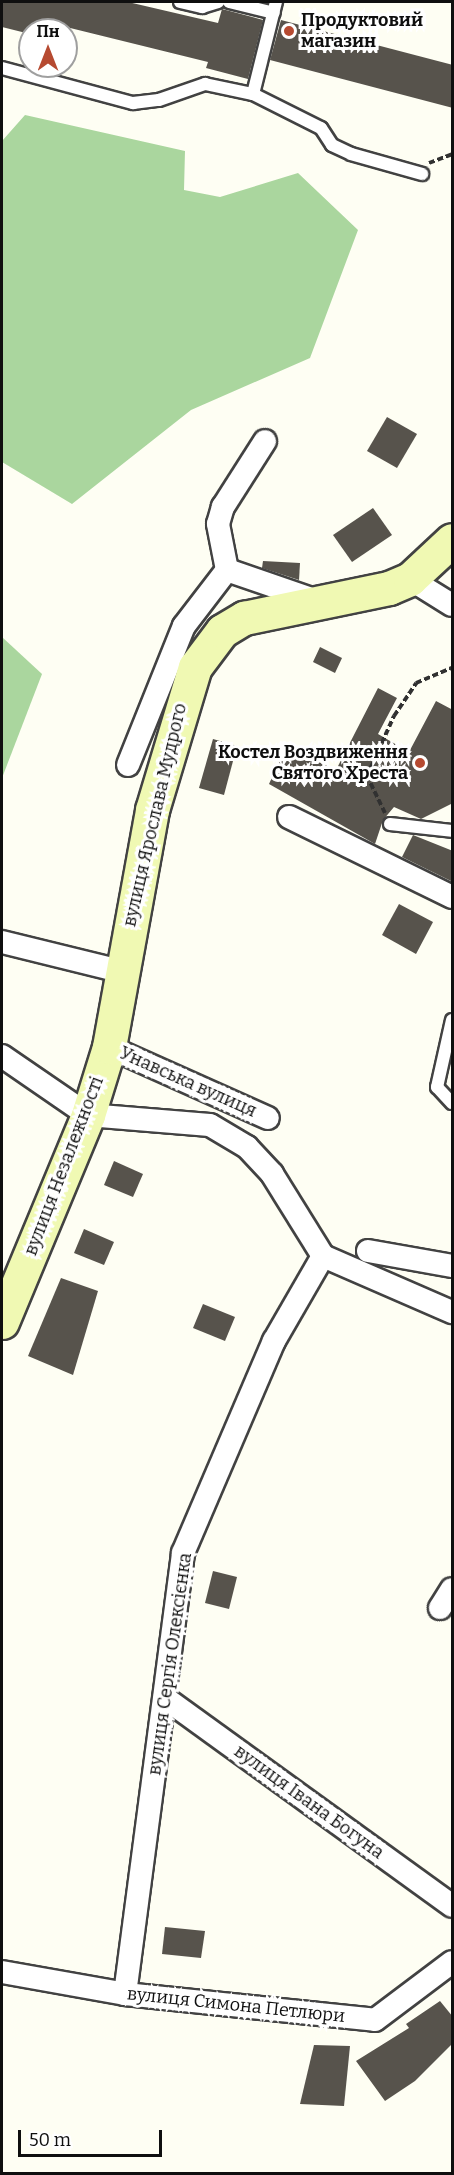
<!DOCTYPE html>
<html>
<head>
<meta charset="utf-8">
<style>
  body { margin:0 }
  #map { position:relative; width:454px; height:2175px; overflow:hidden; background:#fefef3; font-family:Bitter,serif }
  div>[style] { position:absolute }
  .forest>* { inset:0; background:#aad69e }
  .building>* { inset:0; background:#57534c }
  .path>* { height:4px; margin-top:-2px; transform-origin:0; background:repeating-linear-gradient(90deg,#313131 0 6px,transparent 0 9px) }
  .roads { filter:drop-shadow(2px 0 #424242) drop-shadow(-2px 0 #424242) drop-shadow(0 2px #424242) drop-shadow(0 -2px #424242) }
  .lane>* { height:12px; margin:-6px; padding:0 6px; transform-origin:6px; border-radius:6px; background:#fff }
  .street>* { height:22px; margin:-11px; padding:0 11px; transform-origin:11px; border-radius:11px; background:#fff }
  .secondary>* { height:33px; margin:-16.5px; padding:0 16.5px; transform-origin:16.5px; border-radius:16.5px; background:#f0f9b3 }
  .dots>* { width:16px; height:16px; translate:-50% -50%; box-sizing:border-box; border:3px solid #fff; border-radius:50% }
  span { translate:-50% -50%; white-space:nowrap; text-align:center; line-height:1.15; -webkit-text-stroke:6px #fff; paint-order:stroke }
  .poi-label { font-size:18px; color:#0f0f0f; font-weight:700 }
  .left { translate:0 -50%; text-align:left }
  .right { translate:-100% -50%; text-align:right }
  .street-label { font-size:18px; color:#0f0f0f }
  .frame { position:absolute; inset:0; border:3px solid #0f0f0f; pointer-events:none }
  .north { position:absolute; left:18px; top:18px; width:60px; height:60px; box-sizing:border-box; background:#fff; border:2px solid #9f9f9f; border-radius:50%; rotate:0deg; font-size:16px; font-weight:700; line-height:24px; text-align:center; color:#0f0f0f }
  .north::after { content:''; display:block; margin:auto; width:21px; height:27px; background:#b64a31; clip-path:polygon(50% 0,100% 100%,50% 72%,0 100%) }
  .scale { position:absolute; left:18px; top:2130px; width:144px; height:27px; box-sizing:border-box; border:3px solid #0f0f0f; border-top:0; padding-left:8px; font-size:18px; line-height:21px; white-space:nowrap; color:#0f0f0f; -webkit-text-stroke:4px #fff; paint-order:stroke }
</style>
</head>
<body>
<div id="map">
  <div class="forest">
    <div style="clip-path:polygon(25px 115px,185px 151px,184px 190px,220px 197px,298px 173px,358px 230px,310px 358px,191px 410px,72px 504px,2px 462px,2px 141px)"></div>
    <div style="clip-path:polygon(2px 637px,42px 674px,2px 778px)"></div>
  </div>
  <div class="building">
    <div style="clip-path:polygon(2px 2px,128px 2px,218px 23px,222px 9px,263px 20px,248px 79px,206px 68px,208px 62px,58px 25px,30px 34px,2px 27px)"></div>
    <div style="clip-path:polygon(281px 20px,453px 65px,453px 108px,270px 60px)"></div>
    <div style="clip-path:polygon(387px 417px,417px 434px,397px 468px,367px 451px)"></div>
    <div style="clip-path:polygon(373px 508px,392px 535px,352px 562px,333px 535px)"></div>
    <div style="clip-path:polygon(263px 561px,300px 563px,299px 580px,262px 568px)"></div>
    <div style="clip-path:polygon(320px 647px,342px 658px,335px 673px,313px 662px)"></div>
    <div style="clip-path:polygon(378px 688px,397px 698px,378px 734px,409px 752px,436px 701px,453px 710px,453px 803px,421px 819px,394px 807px,383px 820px,375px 844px,269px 784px,286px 747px,336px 770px)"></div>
    <div style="clip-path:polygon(213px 739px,237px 746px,224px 795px,199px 788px)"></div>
    <div style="clip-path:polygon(413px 835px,453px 851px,453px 882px,402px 857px)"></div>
    <div style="clip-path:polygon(399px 904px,433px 922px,416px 954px,382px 935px)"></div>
    <div style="clip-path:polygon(114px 1161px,143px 1174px,133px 1197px,104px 1185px)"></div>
    <div style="clip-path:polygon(84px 1229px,114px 1242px,104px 1265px,74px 1253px)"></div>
    <div style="clip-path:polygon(61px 1278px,98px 1291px,73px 1375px,28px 1356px)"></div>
    <div style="clip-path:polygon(203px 1304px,235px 1317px,225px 1341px,193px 1328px)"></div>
    <div style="clip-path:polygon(213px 1571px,237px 1577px,229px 1609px,205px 1603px)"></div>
    <div style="clip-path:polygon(165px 1927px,205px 1931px,201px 1958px,162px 1954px)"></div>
    <div style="clip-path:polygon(440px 2001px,453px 2017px,453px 2043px,415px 2081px,385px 2101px,356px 2061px,409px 2028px,406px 2024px)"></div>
    <div style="clip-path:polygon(314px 2045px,350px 2046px,344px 2106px,300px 2104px)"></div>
  </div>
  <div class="path">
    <div style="left:429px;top:163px;width:25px;rotate:-21deg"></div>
    <div style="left:385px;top:813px;width:41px;rotate:-115.9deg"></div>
    <div style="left:367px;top:776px;width:66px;rotate:-65.8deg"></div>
    <div style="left:394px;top:716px;width:40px;rotate:-56deg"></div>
    <div style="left:416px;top:683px;width:39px;rotate:-23deg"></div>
  </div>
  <div class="roads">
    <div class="lane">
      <div style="left:180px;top:2px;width:23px;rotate:13deg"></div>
      <div style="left:202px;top:7px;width:17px;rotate:-17deg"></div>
      <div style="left:229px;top:2px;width:46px;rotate:13.7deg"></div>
      <div style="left:2px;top:68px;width:136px;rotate:15deg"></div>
      <div style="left:133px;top:103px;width:26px;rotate:-7deg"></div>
      <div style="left:159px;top:100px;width:49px;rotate:-19.2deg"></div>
      <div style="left:205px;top:84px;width:49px;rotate:11.8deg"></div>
      <div style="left:253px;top:94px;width:76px;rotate:26.6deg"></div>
      <div style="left:321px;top:128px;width:20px;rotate:57deg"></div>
      <div style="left:332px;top:145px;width:21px;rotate:25deg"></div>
      <div style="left:351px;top:154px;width:74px;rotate:15.7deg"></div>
      <div style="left:253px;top:94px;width:95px;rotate:-76deg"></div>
      <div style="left:390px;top:824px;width:62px;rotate:6.4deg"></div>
      <div style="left:452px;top:1020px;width:69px;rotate:102.6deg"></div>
      <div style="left:437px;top:1087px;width:22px;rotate:47deg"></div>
    </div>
    <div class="street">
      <div style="left:227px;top:570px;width:92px;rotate:19deg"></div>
      <div style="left:410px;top:579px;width:49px;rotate:31.8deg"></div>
      <div style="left:128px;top:765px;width:150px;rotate:-68.1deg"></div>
      <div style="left:184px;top:626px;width:71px;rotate:-52.5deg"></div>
      <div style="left:227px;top:570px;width:47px;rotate:-101.1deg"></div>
      <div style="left:218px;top:524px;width:18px;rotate:-74deg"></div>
      <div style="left:223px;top:507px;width:78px;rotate:-57.5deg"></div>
      <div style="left:289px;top:817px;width:182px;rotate:26.1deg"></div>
      <div style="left:2px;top:942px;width:122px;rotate:13.8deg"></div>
      <div style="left:109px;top:1047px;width:174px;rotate:24.1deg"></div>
      <div style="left:2px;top:1056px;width:104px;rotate:34.5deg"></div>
      <div style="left:88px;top:1115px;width:122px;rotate:4.7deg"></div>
      <div style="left:210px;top:1125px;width:43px;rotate:30.7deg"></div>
      <div style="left:247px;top:1147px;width:37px;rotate:47deg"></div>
      <div style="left:272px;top:1174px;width:97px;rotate:58.1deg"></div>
      <div style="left:323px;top:1256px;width:141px;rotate:23.5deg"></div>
      <div style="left:368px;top:1251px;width:85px;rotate:10.1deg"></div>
      <div style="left:440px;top:1608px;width:22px;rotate:-58deg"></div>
      <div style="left:165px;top:1698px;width:354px;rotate:35.9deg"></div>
      <div style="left:2px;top:1972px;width:125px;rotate:10.1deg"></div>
      <div style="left:125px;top:1994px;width:251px;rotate:5.9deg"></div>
      <div style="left:375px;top:2020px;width:96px;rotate:-37deg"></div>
      <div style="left:125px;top:1994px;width:445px;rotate:-82.5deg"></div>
      <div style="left:183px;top:1553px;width:231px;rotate:-66.8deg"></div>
      <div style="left:274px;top:1341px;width:98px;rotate:-60deg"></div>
    </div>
    <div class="secondary">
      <div style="left:2px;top:1322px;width:224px;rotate:-67.4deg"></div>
      <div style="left:88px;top:1115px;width:71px;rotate:-72.8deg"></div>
      <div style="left:109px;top:1047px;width:241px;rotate:-79.7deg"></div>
      <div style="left:152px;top:810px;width:149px;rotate:-73.3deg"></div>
      <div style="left:195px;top:667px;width:45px;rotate:-53.1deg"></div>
      <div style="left:222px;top:631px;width:26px;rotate:-31deg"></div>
      <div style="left:244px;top:618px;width:148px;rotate:-11.7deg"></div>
      <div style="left:389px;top:588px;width:23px;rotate:-23deg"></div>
      <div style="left:410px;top:579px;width:57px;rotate:-42.9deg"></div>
    </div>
  </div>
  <div class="dots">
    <div style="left:289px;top:31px;background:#b64a31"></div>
    <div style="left:420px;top:763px;background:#b64a31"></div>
  </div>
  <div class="poi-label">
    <span class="left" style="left:301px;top:31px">Продуктовий<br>магазин</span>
    <span class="right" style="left:408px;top:763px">Костел Воздвиження<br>Святого Хреста</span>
  </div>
  <div class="street-label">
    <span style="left:155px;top:815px;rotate:-77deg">вулиця Ярослава Мудрого</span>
    <span style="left:188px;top:1082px;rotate:24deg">Унавська вулиця</span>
    <span style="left:64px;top:1166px;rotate:-69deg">вулиця Незалежності</span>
    <span style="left:170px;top:1664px;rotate:-82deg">вулиця Сергія Олексієнка</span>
    <span style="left:309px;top:1802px;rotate:36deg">вулиця Івана Богуна</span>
    <span style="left:236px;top:2005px;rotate:6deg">вулиця Симона Петлюри</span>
  </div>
  <div class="frame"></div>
  <div class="north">Пн</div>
  <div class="scale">50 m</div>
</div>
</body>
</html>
